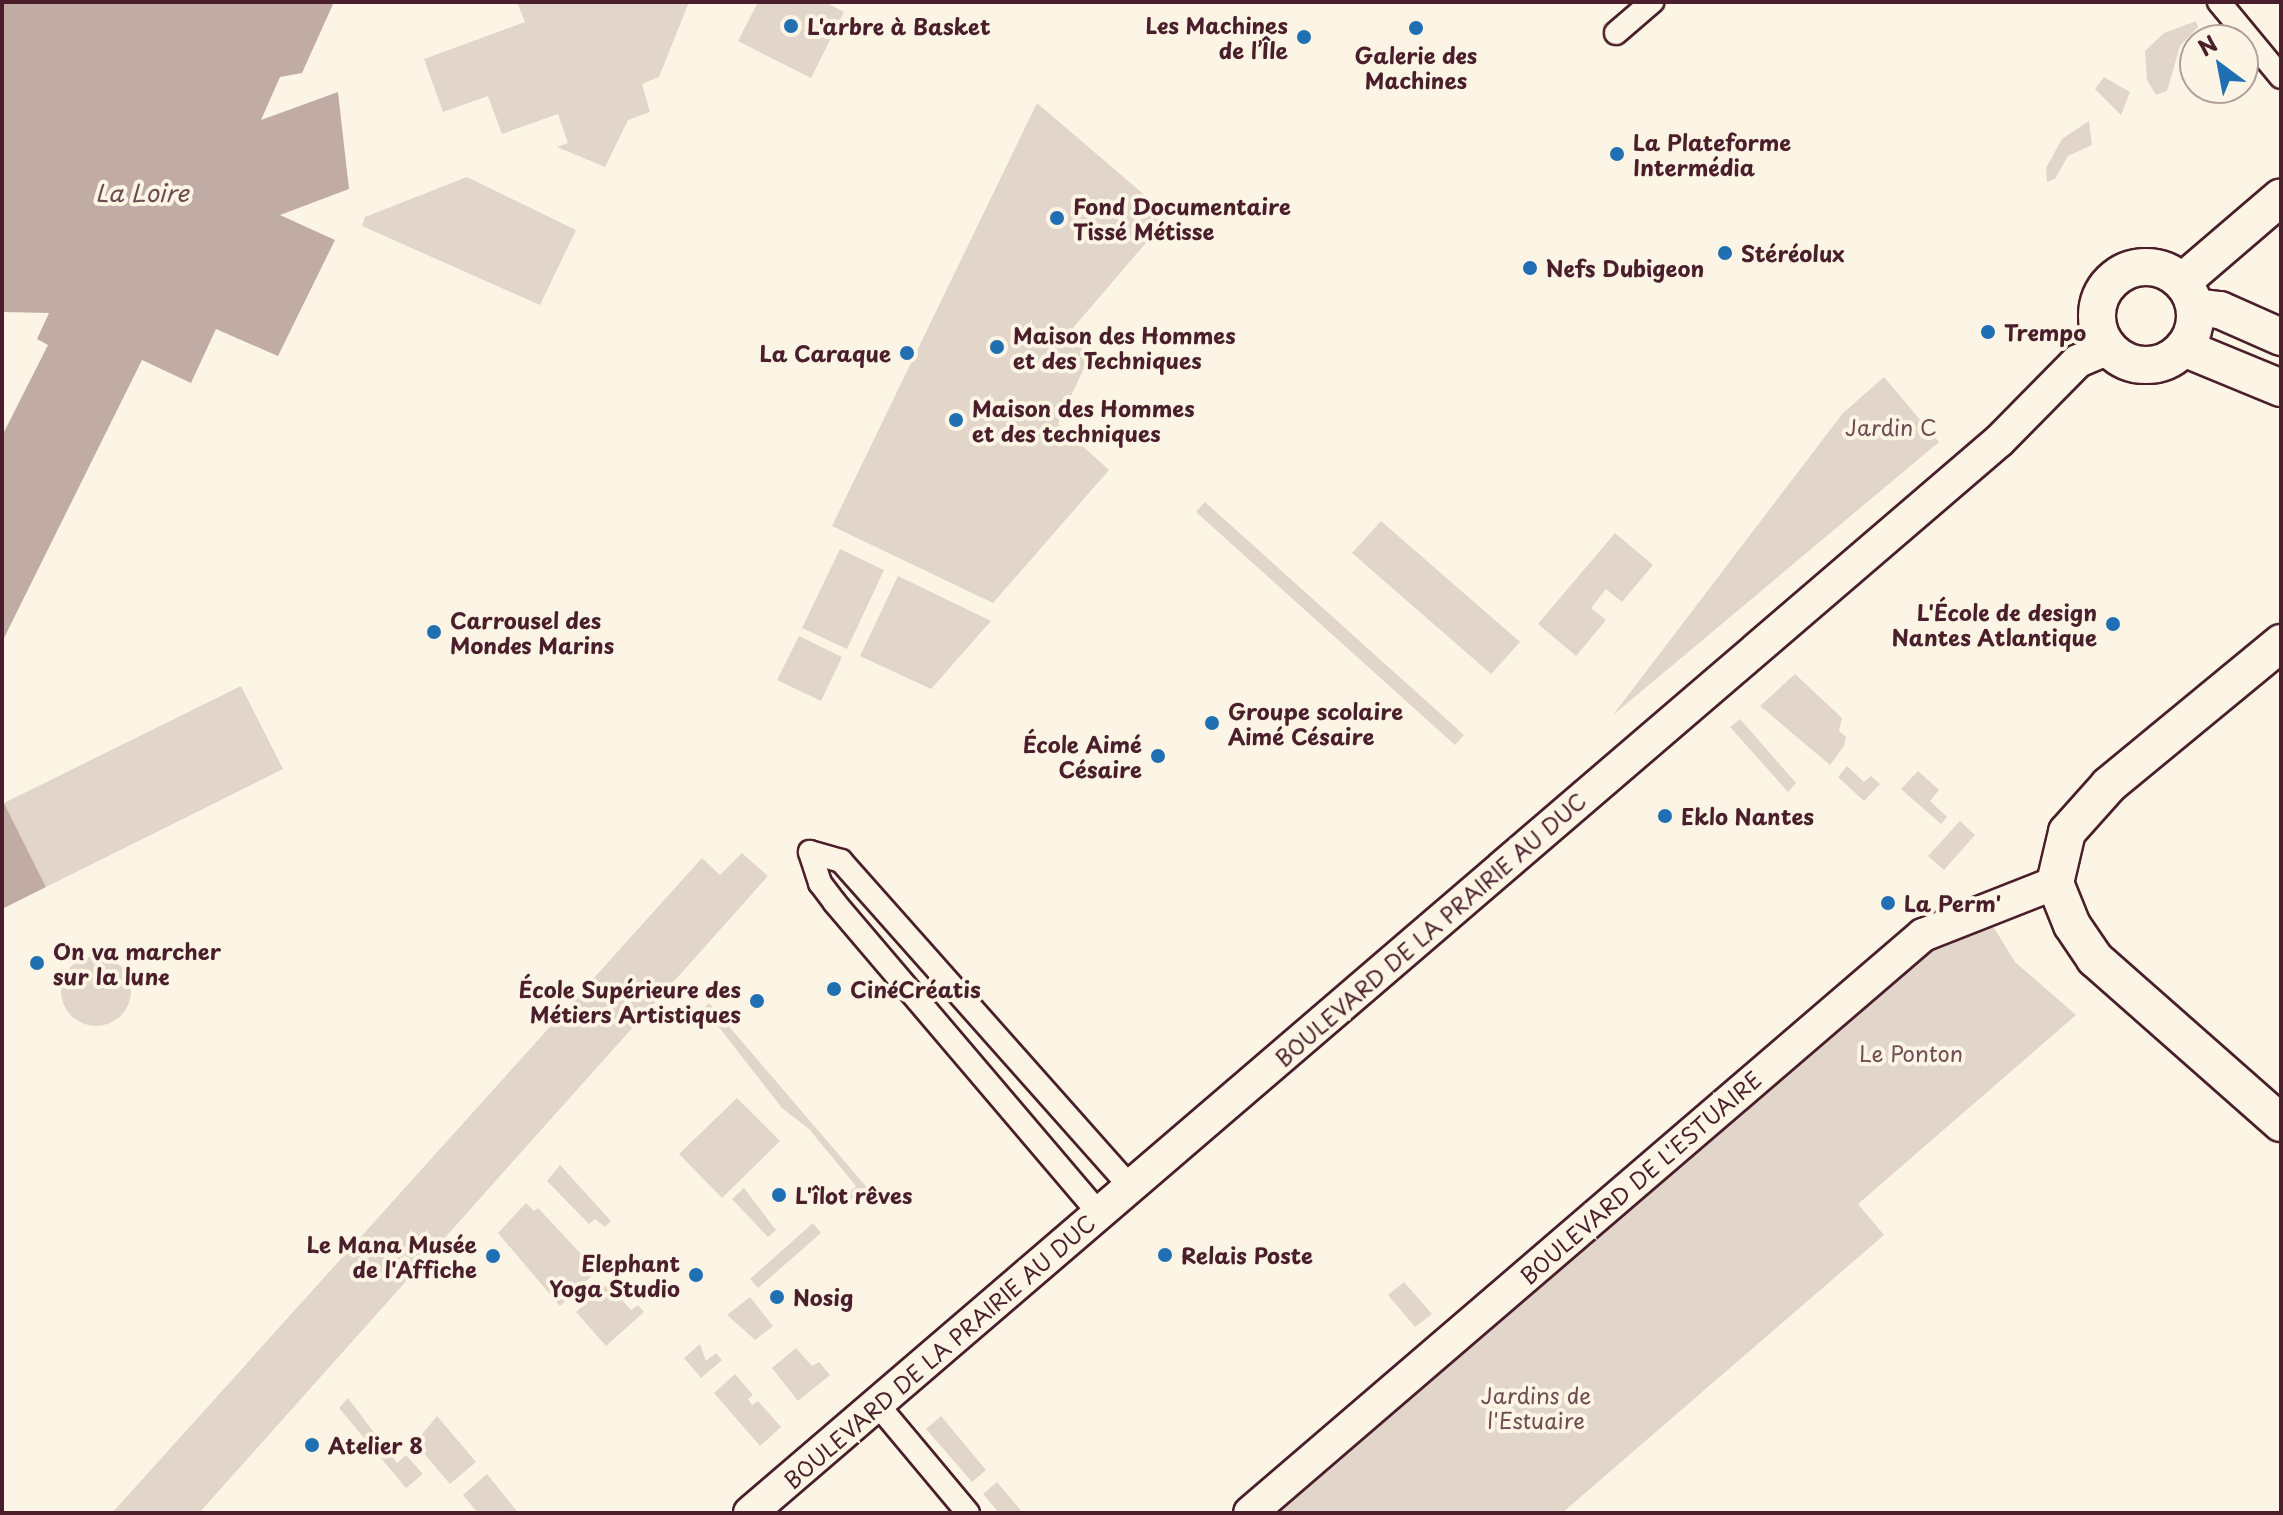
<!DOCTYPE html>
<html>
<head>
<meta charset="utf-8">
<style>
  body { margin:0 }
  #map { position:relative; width:2283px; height:1515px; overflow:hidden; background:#fcf5e5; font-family:"Playpen Sans",sans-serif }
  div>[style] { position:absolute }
  .green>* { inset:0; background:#e2d5ca }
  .round { border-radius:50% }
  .water>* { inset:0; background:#c0aca5 }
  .pier>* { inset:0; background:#fcf5e5 }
  .roads { filter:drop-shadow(2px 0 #4a1f2b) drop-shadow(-2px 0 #4a1f2b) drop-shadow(0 2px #4a1f2b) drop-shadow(0 -2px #4a1f2b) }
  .minor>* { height:22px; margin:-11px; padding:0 11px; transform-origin:11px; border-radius:11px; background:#fcf5e5 }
  .secondary>* { height:32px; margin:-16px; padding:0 16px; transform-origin:16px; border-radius:16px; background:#fcf5e5 }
  .primary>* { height:36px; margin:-18px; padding:0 18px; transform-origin:18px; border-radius:18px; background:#fcf5e5 }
  .primary>.ring { margin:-18px; padding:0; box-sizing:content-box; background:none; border:36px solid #fcf5e5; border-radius:50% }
  .dots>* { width:22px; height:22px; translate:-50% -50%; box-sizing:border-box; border:4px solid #fcf5e5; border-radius:50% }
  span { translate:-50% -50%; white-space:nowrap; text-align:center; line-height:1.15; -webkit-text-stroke:8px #fcf5e5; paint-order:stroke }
  .poi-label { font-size:22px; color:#4a1f2b; font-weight:700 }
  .right { translate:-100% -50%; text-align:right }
  .left { translate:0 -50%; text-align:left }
  .park-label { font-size:22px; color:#704c53 }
  .street-label { font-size:22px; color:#4a1f2b }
  .water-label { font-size:24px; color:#6d4950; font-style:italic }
  .frame { position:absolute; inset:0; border:4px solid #4a1f2b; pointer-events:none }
  .north { position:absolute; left:2179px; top:24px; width:80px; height:80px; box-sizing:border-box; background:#fcf5e5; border:2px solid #b59f9b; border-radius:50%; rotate:328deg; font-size:22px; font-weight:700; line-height:32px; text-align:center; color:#4a1f2b }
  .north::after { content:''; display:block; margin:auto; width:28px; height:36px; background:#1f6fb2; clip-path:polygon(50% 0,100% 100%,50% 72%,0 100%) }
</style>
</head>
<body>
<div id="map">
  <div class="green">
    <div style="clip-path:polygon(517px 2px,689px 2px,659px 77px,642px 84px,650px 112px,628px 120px,605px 167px,557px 147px,568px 143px,558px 114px,502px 134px,488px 96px,443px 112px,424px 59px,525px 22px)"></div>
    <div style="clip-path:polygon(758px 2px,825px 2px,844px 12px,811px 78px,738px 41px)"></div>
    <div style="clip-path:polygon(2196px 21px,2198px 27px,2180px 46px,2167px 91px,2156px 95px,2147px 80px,2145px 51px,2164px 33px)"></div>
    <div style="clip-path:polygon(2104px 77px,2130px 92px,2121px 115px,2095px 89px)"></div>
    <div style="clip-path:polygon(1037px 103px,1169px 216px,1067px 335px,1090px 355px,1058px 424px,1109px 470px,993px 603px,832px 526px)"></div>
    <div style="clip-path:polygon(2089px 121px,2092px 145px,2068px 156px,2055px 179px,2047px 182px,2046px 168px,2062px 139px)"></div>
    <div style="clip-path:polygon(467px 177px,576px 230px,540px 305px,362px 226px,365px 217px)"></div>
    <div style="clip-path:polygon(1884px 377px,1939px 442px,1613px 715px,1843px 413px)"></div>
    <div style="clip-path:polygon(1205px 502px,1464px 735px,1455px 745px,1196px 512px)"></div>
    <div style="clip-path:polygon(1381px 521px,1520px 642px,1491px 674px,1352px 553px)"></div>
    <div style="clip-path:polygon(1615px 533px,1653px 565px,1622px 602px,1606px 589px,1591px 608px,1606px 620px,1576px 656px,1538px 624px)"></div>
    <div style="clip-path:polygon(840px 549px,884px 570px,847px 649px,802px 628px)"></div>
    <div style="clip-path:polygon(898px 576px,991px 621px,931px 689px,860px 656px)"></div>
    <div style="clip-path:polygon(799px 636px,842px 657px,821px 701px,777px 680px)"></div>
    <div style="clip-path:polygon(1795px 674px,1842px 718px,1839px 731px,1846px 737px,1844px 746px,1830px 765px,1760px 706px)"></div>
    <div style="clip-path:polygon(241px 686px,283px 769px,46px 887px,4px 803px)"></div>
    <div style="clip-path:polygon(1740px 719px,1796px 783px,1788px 792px,1730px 727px)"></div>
    <div style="clip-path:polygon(1847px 766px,1864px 782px,1871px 776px,1880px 784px,1864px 801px,1838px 777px)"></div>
    <div style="clip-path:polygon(1918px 771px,1939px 790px,1930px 801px,1947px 817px,1941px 824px,1901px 789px)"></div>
    <div style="clip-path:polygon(1960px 821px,1975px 835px,1944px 870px,1928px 856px)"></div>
    <div style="clip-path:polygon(742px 853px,768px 876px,199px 1513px,112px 1513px,702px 858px,720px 875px)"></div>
    <div style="clip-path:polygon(1991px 923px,2015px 962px,2076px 1015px,1858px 1204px,1884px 1235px,1562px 1513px,1264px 1513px,1900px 966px,1948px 936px)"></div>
    <div class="round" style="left:61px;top:956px;width:70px;height:70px"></div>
    <div style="clip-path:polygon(709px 1003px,870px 1191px,855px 1204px,847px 1195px,856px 1186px,809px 1129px,782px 1108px,704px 1008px)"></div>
    <div style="clip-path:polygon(737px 1098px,780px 1141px,722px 1198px,679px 1154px)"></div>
    <div style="clip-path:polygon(560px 1165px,611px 1221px,605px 1227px,595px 1219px,589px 1224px,547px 1181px)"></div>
    <div style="clip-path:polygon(744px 1188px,776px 1230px,768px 1237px,732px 1199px)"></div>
    <div style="clip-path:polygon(526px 1203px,534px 1211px,538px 1208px,597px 1271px,560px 1306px,498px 1233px)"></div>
    <div style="clip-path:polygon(813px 1223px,821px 1233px,758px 1288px,750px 1279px)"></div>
    <div style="clip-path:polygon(1404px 1282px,1432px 1314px,1415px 1327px,1388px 1295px)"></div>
    <div style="clip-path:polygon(608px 1284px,631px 1310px,638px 1305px,644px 1312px,606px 1346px,576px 1312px)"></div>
    <div style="clip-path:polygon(750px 1297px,773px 1326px,755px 1340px,727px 1315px)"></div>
    <div style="clip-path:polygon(700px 1344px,706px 1361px,716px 1353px,722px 1360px,701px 1378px,684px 1358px)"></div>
    <div style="clip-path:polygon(796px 1348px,812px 1366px,819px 1362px,830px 1375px,798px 1401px,772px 1368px)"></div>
    <div style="clip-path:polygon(735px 1374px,753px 1395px,748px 1399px,752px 1405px,758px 1401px,781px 1427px,760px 1446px,714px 1393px)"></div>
    <div style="clip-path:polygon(348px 1398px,397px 1463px,406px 1455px,423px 1474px,406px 1488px,339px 1408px)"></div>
    <div style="clip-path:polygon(437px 1416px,476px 1462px,450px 1484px,415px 1443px)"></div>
    <div style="clip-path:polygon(941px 1416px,986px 1470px,972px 1482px,926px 1429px)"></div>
    <div style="clip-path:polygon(487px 1474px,516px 1510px,519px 1513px,478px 1513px,463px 1495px)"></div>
    <div style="clip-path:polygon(997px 1482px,1023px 1513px,999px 1513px,983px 1494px)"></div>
  </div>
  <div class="water">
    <div style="clip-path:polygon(2px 2px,334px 2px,302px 73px,280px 77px,261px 120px,338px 92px,349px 189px,280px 215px,335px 240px,278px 356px,216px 329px,191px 383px,142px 360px,2px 642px)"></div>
    <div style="clip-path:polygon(4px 803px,46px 887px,2px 909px,2px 804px)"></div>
  </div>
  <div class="pier">
    <div style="clip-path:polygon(2px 312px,49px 313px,37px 339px,48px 345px,2px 436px)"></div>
  </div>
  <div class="roads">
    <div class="minor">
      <div style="left:2219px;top:2px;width:97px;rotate:50.4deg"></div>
      <div style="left:1616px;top:33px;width:48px;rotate:-40.7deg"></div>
      <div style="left:810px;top:852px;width:32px;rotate:16deg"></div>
      <div style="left:841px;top:861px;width:436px;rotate:48.4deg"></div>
      <div style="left:810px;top:852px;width:33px;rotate:72deg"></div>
      <div style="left:820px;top:883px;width:25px;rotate:53deg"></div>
      <div style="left:835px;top:903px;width:407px;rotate:49.6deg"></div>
      <div style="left:877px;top:1404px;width:142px;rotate:50.1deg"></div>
    </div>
    <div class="secondary">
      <div style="left:750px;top:1513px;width:1646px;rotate:-40.64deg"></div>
      <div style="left:1999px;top:441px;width:112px;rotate:-45.4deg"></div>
      <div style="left:2078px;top:361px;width:34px;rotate:-23deg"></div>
      <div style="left:1250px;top:1513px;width:887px;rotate:-40.66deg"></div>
      <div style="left:1923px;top:935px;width:142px;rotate:-21.5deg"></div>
    </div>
    <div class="primary">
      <div class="ring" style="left:2097px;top:267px;width:62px;height:62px"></div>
      <div style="left:2182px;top:282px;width:130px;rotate:-40.6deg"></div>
      <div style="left:2195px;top:307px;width:25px;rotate:7deg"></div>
      <div style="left:2220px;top:310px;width:67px;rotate:23.9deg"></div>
      <div style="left:2184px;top:348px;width:105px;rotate:22.4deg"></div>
      <div style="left:2281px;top:643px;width:223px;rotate:140.5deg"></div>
      <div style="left:2109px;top:785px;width:63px;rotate:131.8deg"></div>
      <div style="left:2067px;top:832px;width:52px;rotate:103.2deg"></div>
      <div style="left:2055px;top:883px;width:45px;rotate:68deg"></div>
      <div style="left:2072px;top:925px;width:41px;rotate:55.9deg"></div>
      <div style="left:2095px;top:959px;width:248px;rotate:41.4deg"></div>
    </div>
  </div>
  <div class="dots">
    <div style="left:791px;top:26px;background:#1f6fb2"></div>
    <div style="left:1416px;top:28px;background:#1f6fb2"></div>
    <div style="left:1304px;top:37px;background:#1f6fb2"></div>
    <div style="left:1617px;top:154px;background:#1f6fb2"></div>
    <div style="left:1057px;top:218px;background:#1f6fb2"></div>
    <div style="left:1725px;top:253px;background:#1f6fb2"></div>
    <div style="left:1530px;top:268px;background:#1f6fb2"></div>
    <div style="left:1988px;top:332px;background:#1f6fb2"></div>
    <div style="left:997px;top:347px;background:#1f6fb2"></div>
    <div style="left:907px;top:353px;background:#1f6fb2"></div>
    <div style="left:956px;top:420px;background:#1f6fb2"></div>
    <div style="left:2113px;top:624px;background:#1f6fb2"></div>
    <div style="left:434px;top:632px;background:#1f6fb2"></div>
    <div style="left:1212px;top:723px;background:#1f6fb2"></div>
    <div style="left:1158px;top:756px;background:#1f6fb2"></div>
    <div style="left:1665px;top:816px;background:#1f6fb2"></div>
    <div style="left:1888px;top:903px;background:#1f6fb2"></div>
    <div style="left:37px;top:963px;background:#1f6fb2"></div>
    <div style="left:834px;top:989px;background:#1f6fb2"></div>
    <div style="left:757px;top:1001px;background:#1f6fb2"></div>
    <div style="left:779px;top:1195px;background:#1f6fb2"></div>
    <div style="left:1165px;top:1255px;background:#1f6fb2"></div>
    <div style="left:493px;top:1256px;background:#1f6fb2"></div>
    <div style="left:696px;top:1275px;background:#1f6fb2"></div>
    <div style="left:777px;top:1297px;background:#1f6fb2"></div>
    <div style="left:312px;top:1445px;background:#1f6fb2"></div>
  </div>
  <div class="poi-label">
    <span class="right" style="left:1288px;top:37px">Les Machines<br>de l’Île</span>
    <span class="left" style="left:807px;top:26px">L'arbre à Basket</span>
    <span style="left:1416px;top:67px">Galerie des<br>Machines</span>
    <span class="left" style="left:1633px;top:154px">La Plateforme<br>Intermédia</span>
    <span class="left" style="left:1073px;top:218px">Fond Documentaire<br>Tissé Métisse</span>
    <span class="left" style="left:1741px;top:253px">Stéréolux</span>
    <span class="left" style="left:1546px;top:268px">Nefs Dubigeon</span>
    <span class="left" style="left:2004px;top:332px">Trempo</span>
    <span class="left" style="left:1013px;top:347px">Maison des Hommes<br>et des Techniques</span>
    <span class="right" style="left:891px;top:353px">La Caraque</span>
    <span class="left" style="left:972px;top:420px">Maison des Hommes<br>et des techniques</span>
    <span class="right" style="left:2097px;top:624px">L'École de design<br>Nantes Atlantique</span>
    <span class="left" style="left:450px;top:632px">Carrousel des<br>Mondes Marins</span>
    <span class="left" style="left:1228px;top:723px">Groupe scolaire<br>Aimé Césaire</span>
    <span class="right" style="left:1142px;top:756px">École Aimé<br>Césaire</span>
    <span class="left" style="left:1681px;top:816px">Eklo Nantes</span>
    <span class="left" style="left:1904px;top:903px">La Perm'</span>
    <span class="left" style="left:53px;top:963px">On va marcher<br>sur la lune</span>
    <span class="right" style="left:741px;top:1001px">École Supérieure des<br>Métiers Artistiques</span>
    <span class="left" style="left:850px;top:989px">CinéCréatis</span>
    <span class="left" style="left:795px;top:1195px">L'îlot rêves</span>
    <span class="right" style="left:477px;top:1256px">Le Mana Musée<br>de l'Affiche</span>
    <span class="left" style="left:1181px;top:1255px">Relais Poste</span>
    <span class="right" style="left:680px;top:1275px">Elephant<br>Yoga Studio</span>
    <span class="left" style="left:793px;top:1297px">Nosig</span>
    <span class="left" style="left:328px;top:1445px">Atelier 8</span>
  </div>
  <div class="park-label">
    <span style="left:1891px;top:427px">Jardin C</span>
    <span style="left:1911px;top:1053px">Le Ponton</span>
    <span style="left:1536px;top:1407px">Jardins de<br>l'Estuaire</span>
  </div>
  <div class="street-label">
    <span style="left:1430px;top:929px;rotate:-41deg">BOULEVARD DE LA PRAIRIE AU DUC</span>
    <span style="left:1640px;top:1177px;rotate:-41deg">BOULEVARD DE L'ESTUAIRE</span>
    <span style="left:939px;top:1351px;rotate:-41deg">BOULEVARD DE LA PRAIRIE AU DUC</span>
  </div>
  <div class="water-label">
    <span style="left:142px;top:193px">La Loire</span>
  </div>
  <div class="frame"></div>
  <div class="north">N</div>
</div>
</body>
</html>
